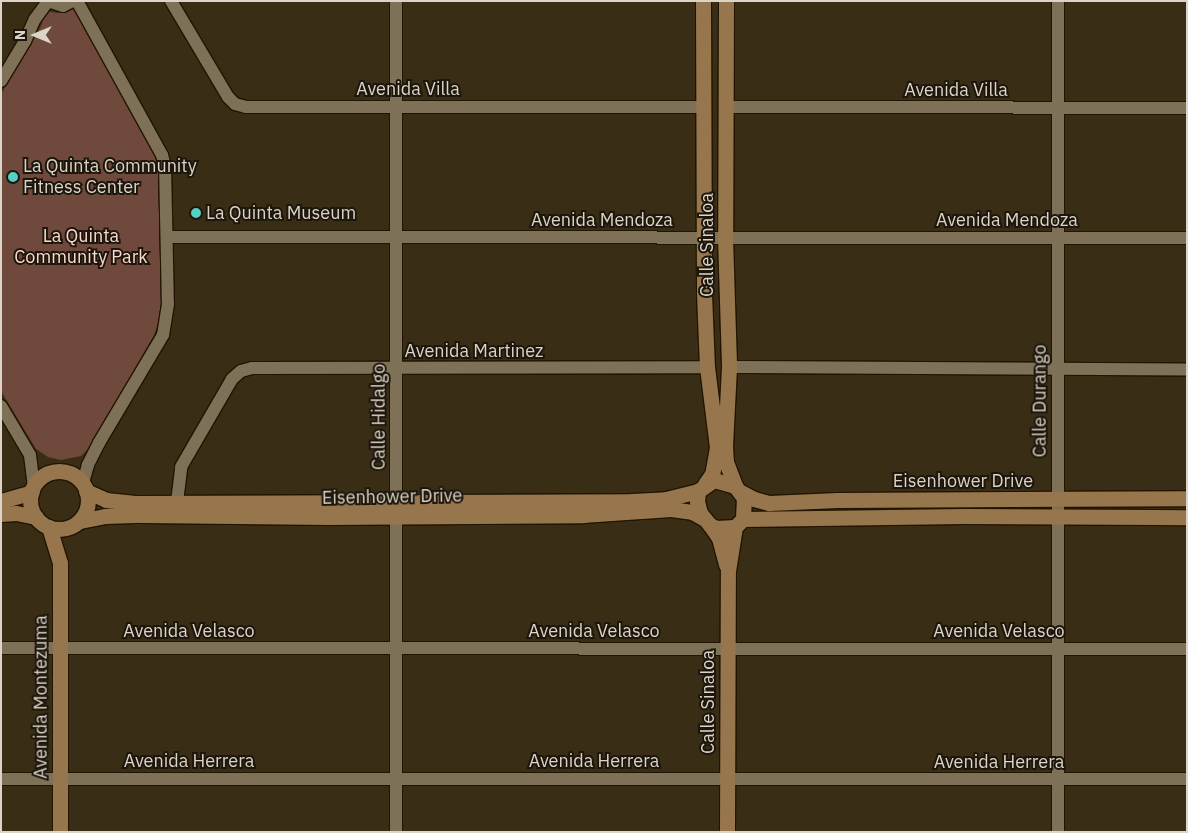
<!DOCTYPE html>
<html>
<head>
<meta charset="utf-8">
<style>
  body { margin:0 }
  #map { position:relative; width:1188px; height:833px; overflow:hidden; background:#3a2d16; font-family:"IBM Plex Sans",sans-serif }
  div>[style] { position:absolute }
  .green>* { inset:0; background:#70493d }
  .roads { filter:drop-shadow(1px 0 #211500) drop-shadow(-1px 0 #211500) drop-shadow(0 1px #211500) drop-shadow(0 -1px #211500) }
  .street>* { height:12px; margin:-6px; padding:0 6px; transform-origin:6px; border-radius:6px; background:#7f7157 }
  .secondary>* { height:15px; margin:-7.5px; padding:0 7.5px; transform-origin:7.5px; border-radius:7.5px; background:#97764e }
  .secondary>.ring { margin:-7.5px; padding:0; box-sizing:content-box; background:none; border:15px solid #97764e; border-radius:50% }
  .dots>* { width:14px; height:14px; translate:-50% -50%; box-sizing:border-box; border:2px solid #1c160c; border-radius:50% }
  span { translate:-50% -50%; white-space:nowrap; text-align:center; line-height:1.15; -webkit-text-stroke:4px #1c160c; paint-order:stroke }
  .street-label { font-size:18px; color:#dcd4c6 }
  .poi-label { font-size:18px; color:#dcd4c6 }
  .left { translate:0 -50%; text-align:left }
  .park-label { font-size:18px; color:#fed8cc }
  .frame { position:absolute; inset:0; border:2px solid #dcd4c6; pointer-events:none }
  .north { position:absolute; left:10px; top:10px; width:50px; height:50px; -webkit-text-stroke:4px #1c160c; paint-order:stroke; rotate:270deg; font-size:14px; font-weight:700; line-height:20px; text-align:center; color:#dcd4c6 }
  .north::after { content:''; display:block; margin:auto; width:18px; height:22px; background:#dcd4c6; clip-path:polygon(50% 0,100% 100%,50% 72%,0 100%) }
</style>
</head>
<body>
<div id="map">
  <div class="green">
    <div style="clip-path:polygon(74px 9px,159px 162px,162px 311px,154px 335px,90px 447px,81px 456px,61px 460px,48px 457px,36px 449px,1px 391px,1px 94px,41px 26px,46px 11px,57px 13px)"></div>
  </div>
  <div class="roads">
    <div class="street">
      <div style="left:48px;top:1px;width:16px;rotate:18deg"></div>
      <div style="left:63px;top:6px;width:11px;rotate:-27deg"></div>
      <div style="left:77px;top:1px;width:176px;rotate:61.1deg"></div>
      <div style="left:162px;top:155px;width:11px;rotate:75deg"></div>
      <div style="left:165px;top:166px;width:138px;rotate:88.8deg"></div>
      <div style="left:168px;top:304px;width:31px;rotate:99deg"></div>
      <div style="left:163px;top:335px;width:126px;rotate:120.7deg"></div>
      <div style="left:99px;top:443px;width:25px;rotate:117deg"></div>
      <div style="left:88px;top:465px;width:19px;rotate:106deg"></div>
      <div style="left:171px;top:1px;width:112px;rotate:59.3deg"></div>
      <div style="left:228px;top:97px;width:10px;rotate:45deg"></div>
      <div style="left:235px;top:104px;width:11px;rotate:15deg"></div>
      <div style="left:246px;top:107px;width:457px"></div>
      <div style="left:1058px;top:1px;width:831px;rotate:90deg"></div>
      <div style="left:1px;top:81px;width:47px;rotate:-59deg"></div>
      <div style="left:25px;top:41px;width:24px;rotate:-66deg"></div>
      <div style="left:35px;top:19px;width:22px;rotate:-54deg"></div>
      <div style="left:725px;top:107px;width:462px;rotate:0.1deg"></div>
      <div style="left:167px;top:237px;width:1020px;rotate:0.06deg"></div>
      <div style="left:729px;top:367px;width:458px;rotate:0.3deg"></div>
      <div style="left:1px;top:406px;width:57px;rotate:59.4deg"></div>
      <div style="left:30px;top:455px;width:31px;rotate:83deg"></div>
      <div style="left:177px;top:502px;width:35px;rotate:-83deg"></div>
      <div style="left:181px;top:467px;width:102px;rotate:-59.9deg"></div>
      <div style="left:232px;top:379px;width:12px;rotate:-42deg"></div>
      <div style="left:241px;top:371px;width:11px;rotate:-15deg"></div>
      <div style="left:252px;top:368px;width:455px;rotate:-0.1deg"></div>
      <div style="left:1px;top:648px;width:1186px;rotate:0.05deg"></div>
      <div style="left:1px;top:779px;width:1186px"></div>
      <div style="left:396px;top:832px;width:831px;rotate:-90deg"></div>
    </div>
    <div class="secondary">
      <div style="left:703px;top:1px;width:292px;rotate:89.8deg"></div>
      <div style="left:704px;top:293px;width:74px;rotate:87.7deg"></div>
      <div style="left:707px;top:367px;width:81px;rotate:82.9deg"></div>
      <div style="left:717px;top:447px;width:27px;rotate:100deg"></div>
      <div style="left:712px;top:474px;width:12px;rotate:125deg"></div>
      <div style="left:726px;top:1px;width:236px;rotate:90.2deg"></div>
      <div style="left:725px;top:237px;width:130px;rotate:88.2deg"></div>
      <div style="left:729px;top:367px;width:78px;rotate:92.9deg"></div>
      <div style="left:725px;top:445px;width:17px;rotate:87deg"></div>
      <div style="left:726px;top:462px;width:26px;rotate:69deg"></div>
      <div class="ring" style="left:30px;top:471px;width:43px;height:43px"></div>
      <div style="left:714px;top:480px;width:22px;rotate:16deg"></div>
      <div style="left:735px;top:486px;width:15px;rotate:53deg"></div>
      <div style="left:744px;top:498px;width:21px;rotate:93deg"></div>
      <div style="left:743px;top:519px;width:11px;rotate:135deg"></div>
      <div style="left:735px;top:527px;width:19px;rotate:177deg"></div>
      <div style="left:716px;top:528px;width:7px;rotate:-153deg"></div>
      <div style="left:710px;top:525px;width:16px;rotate:-130deg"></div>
      <div style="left:700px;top:513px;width:12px;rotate:-104deg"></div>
      <div style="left:697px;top:501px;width:10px;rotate:-84deg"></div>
      <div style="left:698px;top:491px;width:19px;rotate:-35deg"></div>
      <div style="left:86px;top:491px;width:22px;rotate:24deg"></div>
      <div style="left:106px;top:500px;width:27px;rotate:6deg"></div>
      <div style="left:133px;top:503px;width:499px;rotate:-0.2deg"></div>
      <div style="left:632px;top:501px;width:34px;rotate:-3deg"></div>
      <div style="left:666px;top:499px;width:33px;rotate:-14deg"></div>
      <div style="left:741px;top:492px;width:15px;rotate:28deg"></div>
      <div style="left:754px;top:499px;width:16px;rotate:15deg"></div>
      <div style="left:769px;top:503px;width:68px;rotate:-2.5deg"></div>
      <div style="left:837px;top:500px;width:350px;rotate:-0.3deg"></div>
      <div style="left:1px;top:501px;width:32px;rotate:-16deg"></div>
      <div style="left:1px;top:514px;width:15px;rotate:-4deg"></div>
      <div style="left:16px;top:513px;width:20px;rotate:11deg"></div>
      <div style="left:743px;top:519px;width:221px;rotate:-0.8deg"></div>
      <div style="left:964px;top:516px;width:223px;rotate:0.3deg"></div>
      <div style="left:80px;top:521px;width:25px;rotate:-11deg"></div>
      <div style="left:105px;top:516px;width:36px;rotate:-2deg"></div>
      <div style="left:141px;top:515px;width:187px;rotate:0.6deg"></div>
      <div style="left:328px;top:517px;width:255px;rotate:-0.4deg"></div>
      <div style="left:583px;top:515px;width:88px;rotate:-3.9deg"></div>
      <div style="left:671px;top:509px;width:21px;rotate:8deg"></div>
      <div style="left:692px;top:512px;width:13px;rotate:29deg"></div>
      <div style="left:710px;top:525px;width:16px;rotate:55deg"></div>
      <div style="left:719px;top:538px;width:28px;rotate:75deg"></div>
      <div style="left:49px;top:527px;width:38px;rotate:73deg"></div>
      <div style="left:60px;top:563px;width:269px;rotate:90deg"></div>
      <div style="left:727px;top:832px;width:261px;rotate:-89.8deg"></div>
      <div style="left:728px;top:571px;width:45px;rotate:-81deg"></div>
    </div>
  </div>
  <div class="dots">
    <div style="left:13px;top:177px;background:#56cec3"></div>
    <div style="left:196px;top:213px;background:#56cec3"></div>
  </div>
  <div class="street-label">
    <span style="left:408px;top:89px">Avenida Villa</span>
    <span style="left:956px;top:90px">Avenida Villa</span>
    <span style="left:602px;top:220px">Avenida Mendoza</span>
    <span style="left:1007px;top:220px">Avenida Mendoza</span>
    <span style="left:707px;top:245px;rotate:-90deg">Calle Sinaloa</span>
    <span style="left:474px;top:351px">Avenida Martinez</span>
    <span style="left:1040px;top:401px;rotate:-90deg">Calle Durango</span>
    <span style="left:379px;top:417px;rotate:-90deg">Calle Hidalgo</span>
    <span style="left:963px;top:481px">Eisenhower Drive</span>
    <span style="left:392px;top:497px;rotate:-1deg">Eisenhower Drive</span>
    <span style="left:189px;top:631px">Avenida Velasco</span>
    <span style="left:594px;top:631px">Avenida Velasco</span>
    <span style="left:999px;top:631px">Avenida Velasco</span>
    <span style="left:41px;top:697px;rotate:-90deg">Avenida Montezuma</span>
    <span style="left:708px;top:702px;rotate:-90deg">Calle Sinaloa</span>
    <span style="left:189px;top:761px">Avenida Herrera</span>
    <span style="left:594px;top:761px">Avenida Herrera</span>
    <span style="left:999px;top:762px">Avenida Herrera</span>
  </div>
  <div class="poi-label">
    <span class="left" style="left:23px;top:177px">La Quinta Community<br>Fitness Center</span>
    <span class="left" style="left:206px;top:213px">La Quinta Museum</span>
  </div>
  <div class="park-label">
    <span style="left:81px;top:247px">La Quinta<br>Community Park</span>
  </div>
  <div class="frame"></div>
  <div class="north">N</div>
</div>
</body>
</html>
